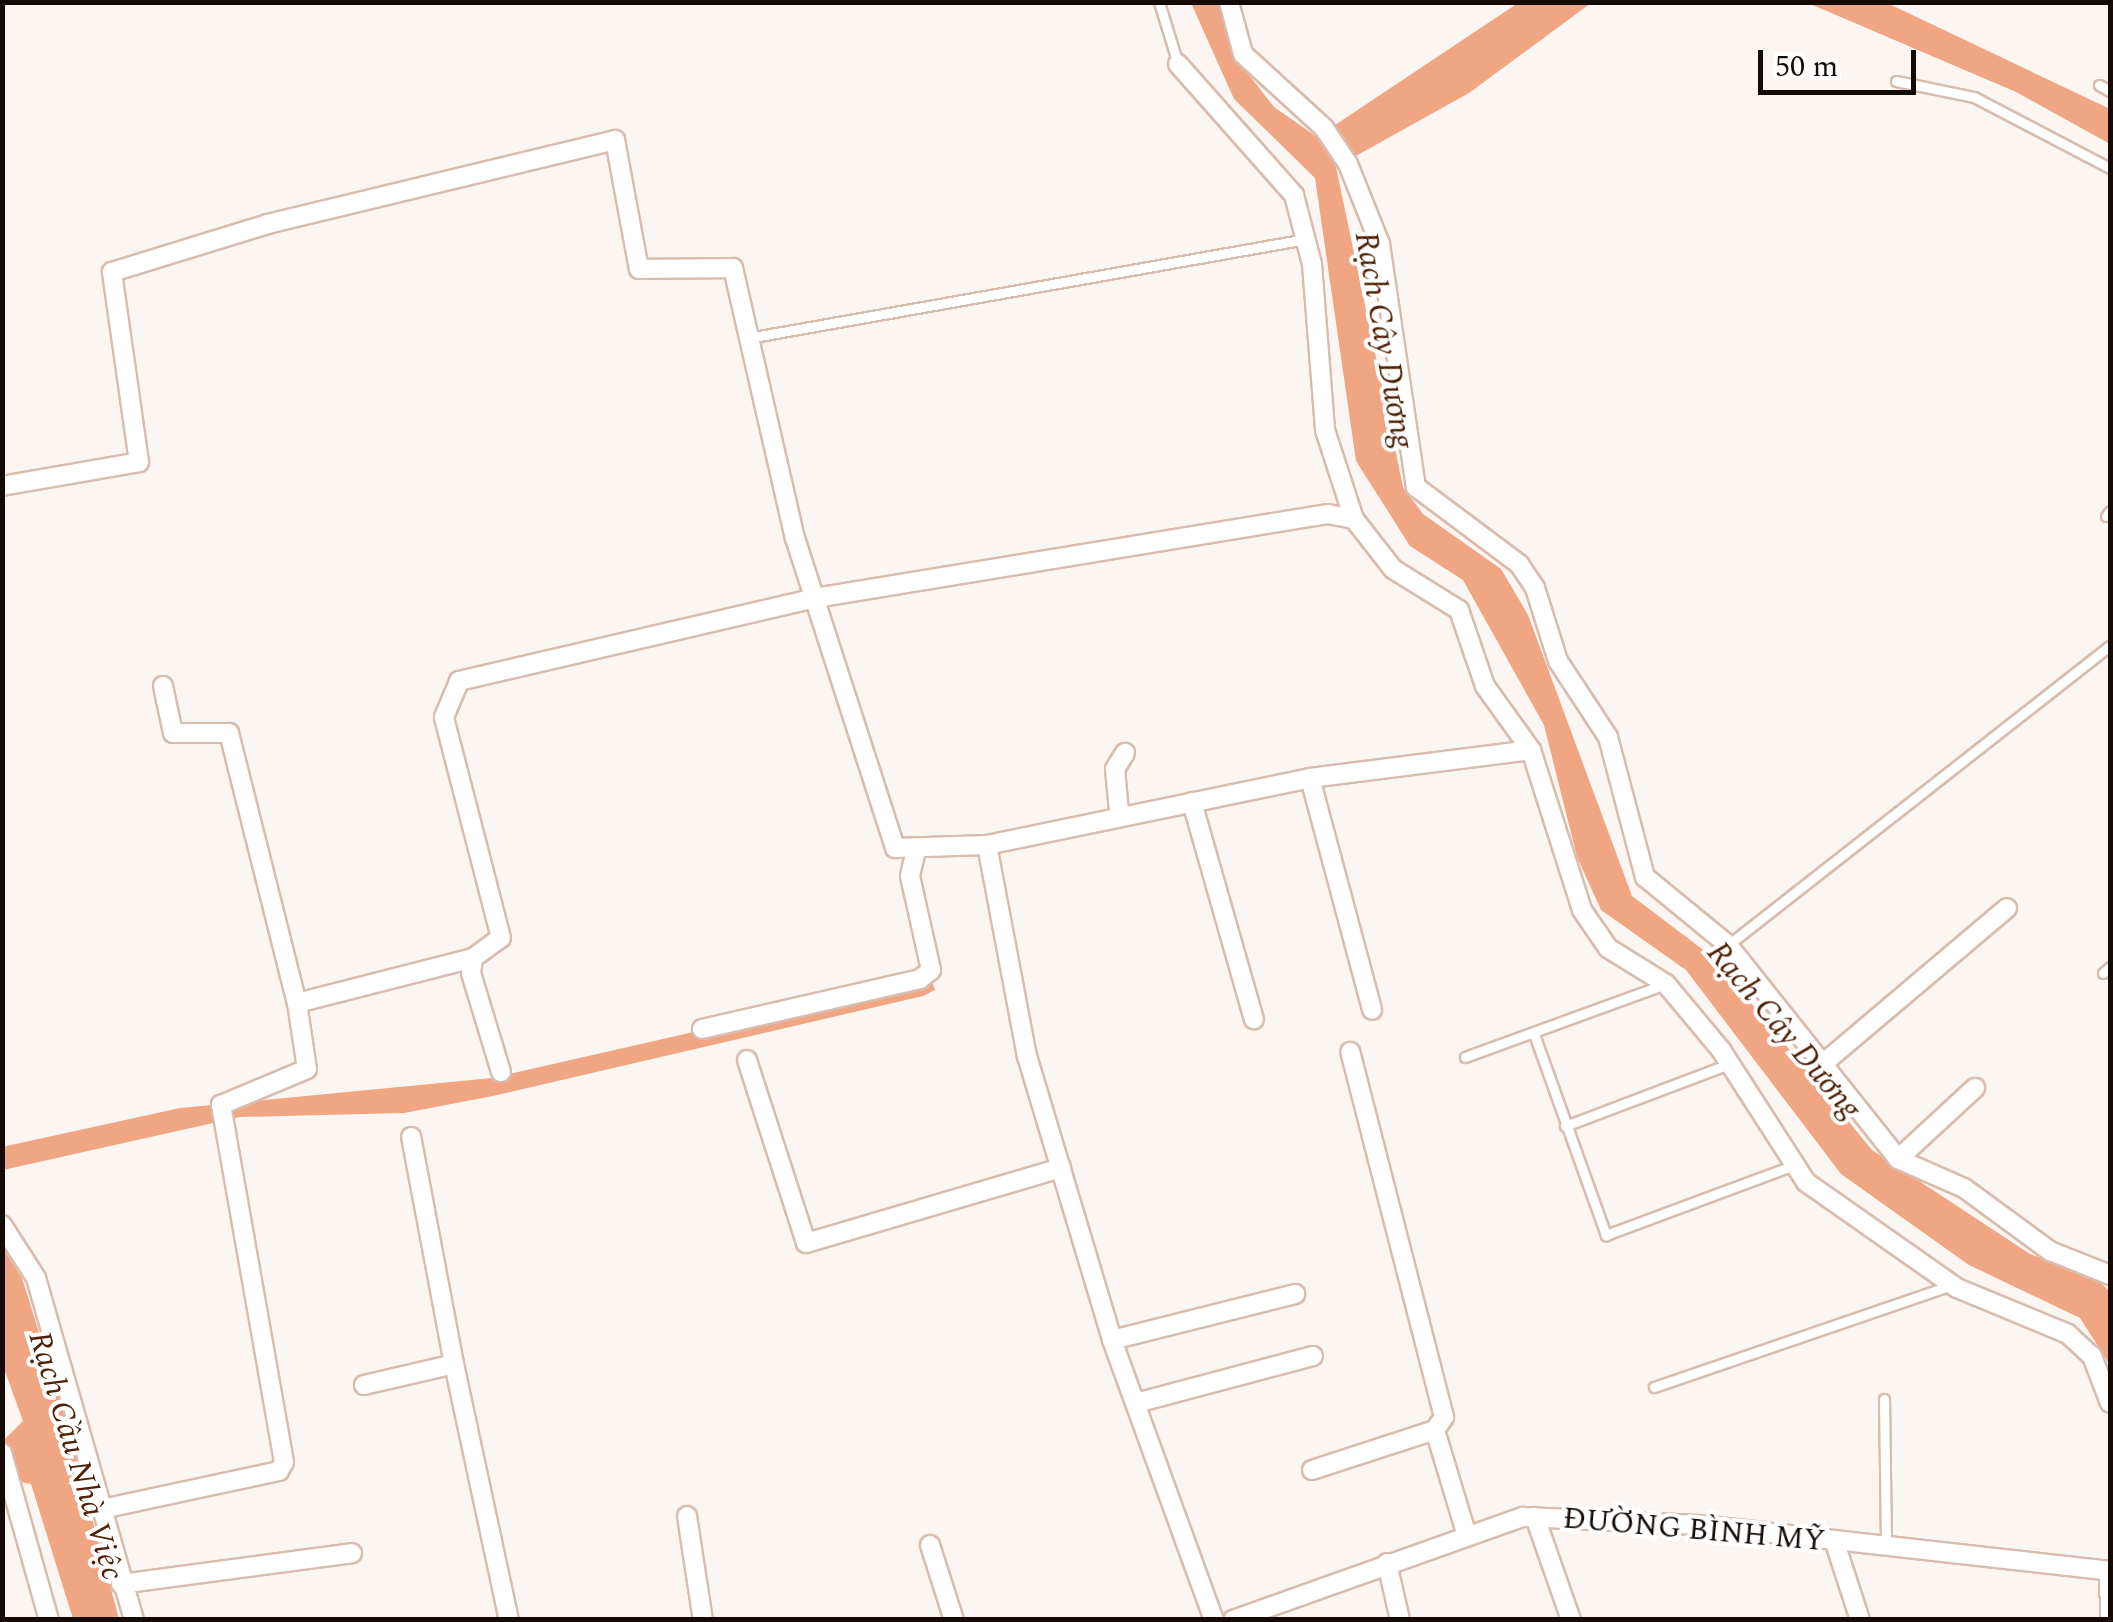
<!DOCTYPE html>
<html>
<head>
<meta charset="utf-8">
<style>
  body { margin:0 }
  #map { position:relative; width:2113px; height:1622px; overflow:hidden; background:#fcf6f3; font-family:Spectral,serif }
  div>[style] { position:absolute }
  .water>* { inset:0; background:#f0a682 }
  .roads { filter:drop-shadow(2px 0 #d8bcae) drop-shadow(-2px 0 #d8bcae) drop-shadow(0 2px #d8bcae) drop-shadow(0 -2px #d8bcae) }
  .service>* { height:9px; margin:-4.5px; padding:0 4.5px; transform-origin:4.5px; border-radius:4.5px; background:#fff }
  .minor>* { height:18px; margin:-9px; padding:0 9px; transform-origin:9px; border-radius:9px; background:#fff }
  span { translate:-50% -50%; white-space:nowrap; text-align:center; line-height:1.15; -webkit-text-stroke:8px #fff; paint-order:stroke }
  .street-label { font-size:30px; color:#140b07 }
  .water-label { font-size:32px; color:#4f2106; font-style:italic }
  .frame { position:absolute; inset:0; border:5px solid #140b07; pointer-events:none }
  .scale { position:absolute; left:1758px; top:50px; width:158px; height:45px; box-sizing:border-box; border:5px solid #140b07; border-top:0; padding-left:12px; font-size:30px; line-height:35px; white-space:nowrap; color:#140b07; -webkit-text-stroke:8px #fff; paint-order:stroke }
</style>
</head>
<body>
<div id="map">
  <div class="water">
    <div style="clip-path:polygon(1191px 3px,1219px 3px,1243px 67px,1274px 107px,1317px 137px,1518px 3px,1591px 3px,1469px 93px,1336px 167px,1403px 487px,1423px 514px,1501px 569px,1528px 615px,1632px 896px,1714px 958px,1872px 1150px,2030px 1254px,2098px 1280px,2110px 1292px,2110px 1365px,2080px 1318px,1969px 1265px,1841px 1174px,1686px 970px,1601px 910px,1577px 857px,1544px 725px,1463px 580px,1410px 546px,1356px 461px,1315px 178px,1234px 99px)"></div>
    <div style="clip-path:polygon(1808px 3px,1887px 3px,2110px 109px,2110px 144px,2016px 92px)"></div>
    <div style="clip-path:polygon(931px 978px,935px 990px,923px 996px,493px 1096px,404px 1113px,240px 1117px,3px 1170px,2px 1147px,180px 1108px,492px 1078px)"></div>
    <div style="clip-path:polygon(2px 1247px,22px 1278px,63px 1409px,119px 1619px,73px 1619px,31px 1484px,3px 1479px,3px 1441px,23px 1421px,3px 1366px)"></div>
  </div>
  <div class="roads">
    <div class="service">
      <div style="left:1159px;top:2px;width:65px;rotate:73deg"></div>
      <div style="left:1896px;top:81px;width:80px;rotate:11.6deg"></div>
      <div style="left:1974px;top:97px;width:153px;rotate:27.6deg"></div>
      <div style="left:2099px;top:85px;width:13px;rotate:29deg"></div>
      <div style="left:748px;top:338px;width:567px;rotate:-10.06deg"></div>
      <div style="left:2106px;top:516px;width:6px;rotate:-51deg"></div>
      <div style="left:1728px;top:945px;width:485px;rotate:-38.1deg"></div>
      <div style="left:2103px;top:973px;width:9px;rotate:-41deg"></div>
      <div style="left:1534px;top:1034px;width:214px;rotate:70.3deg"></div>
      <div style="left:1606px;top:1235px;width:201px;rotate:-20.4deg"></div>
      <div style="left:1465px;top:1057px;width:211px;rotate:-20deg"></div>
      <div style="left:1565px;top:1126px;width:175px;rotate:-20.7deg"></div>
      <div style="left:1654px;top:1387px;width:315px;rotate:-18.9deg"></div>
      <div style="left:1884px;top:1399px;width:148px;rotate:89.2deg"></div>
    </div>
    <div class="minor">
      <div style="left:1229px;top:2px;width:54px;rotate:74.9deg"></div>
      <div style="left:1243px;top:54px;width:110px;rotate:42.4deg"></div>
      <div style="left:1324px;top:128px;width:43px;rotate:56.3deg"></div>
      <div style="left:1348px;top:164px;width:86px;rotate:68.2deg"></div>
      <div style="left:1380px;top:244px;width:246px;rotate:81.6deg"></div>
      <div style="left:1416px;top:487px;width:129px;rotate:36.8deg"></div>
      <div style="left:1519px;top:564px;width:29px;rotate:56deg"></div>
      <div style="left:1535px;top:588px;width:77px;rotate:72.5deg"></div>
      <div style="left:1558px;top:661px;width:91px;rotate:56.7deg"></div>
      <div style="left:1608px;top:737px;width:145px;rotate:75.2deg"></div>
      <div style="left:1645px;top:877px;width:107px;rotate:39.3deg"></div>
      <div style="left:1728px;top:945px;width:273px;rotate:51.5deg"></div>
      <div style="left:1898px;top:1159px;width:72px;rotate:23.7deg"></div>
      <div style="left:1964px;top:1188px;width:107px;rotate:36.2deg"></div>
      <div style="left:2050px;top:1251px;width:65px;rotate:21.8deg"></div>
      <div style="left:1178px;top:64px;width:175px;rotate:48.5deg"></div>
      <div style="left:1294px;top:195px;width:71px;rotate:75.4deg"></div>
      <div style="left:1312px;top:264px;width:167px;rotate:85.5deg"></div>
      <div style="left:1325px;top:430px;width:94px;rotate:72deg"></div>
      <div style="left:2px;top:486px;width:139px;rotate:-9.9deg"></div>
      <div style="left:139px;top:462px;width:192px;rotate:-98.1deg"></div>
      <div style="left:112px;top:272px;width:163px;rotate:-17.1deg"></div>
      <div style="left:268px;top:224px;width:357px;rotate:-13.6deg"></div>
      <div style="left:615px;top:140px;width:131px;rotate:79.5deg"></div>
      <div style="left:639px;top:269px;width:94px;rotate:-0.6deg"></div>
      <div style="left:733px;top:268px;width:277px;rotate:77.1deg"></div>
      <div style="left:795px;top:538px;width:326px;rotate:72.1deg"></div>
      <div style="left:895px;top:848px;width:92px;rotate:-1.9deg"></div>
      <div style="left:987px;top:845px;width:330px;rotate:-11.7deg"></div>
      <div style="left:1310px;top:778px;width:223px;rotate:-7.2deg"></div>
      <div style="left:163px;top:686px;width:48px;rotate:78deg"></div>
      <div style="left:173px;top:733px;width:56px"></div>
      <div style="left:229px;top:733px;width:278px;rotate:75.9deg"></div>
      <div style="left:1310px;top:778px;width:240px;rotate:75deg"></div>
      <div style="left:1192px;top:802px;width:226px;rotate:74.1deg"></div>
      <div style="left:1119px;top:812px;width:43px;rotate:-95.3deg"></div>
      <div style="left:1115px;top:769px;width:19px;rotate:-58deg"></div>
      <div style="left:987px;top:845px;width:215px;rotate:79.3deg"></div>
      <div style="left:1027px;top:1056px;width:296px;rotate:73.3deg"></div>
      <div style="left:1112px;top:1340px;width:298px;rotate:70deg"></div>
      <div style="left:702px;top:1029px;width:224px;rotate:-12.9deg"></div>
      <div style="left:920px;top:979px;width:14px;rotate:-39deg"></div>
      <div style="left:931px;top:970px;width:96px;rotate:-102.6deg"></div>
      <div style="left:910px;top:876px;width:22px;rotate:-77deg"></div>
      <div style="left:747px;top:1060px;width:192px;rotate:72.1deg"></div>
      <div style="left:806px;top:1243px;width:266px;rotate:-16.4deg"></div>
      <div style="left:1819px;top:1067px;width:246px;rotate:-40.2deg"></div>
      <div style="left:501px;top:1072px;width:103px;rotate:-106.9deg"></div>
      <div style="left:471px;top:973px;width:15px;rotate:-82deg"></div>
      <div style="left:473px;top:958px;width:34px;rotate:-36deg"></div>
      <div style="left:501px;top:938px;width:228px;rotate:-104.5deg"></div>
      <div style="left:444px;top:717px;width:39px;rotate:-67deg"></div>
      <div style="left:459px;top:681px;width:366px;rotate:-13.1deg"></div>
      <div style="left:815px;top:598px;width:520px;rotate:-9.3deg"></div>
      <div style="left:1328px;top:514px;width:26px;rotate:11deg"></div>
      <div style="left:1354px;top:519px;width:63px;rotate:52deg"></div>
      <div style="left:1393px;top:569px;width:78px;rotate:31.8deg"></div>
      <div style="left:1459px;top:610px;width:80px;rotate:71.1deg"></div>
      <div style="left:1485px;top:686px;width:79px;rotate:54.3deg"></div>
      <div style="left:1531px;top:750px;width:168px;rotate:72.3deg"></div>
      <div style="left:1582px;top:910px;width:46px;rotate:55.6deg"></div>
      <div style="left:1608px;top:948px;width:68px;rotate:31.8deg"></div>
      <div style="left:1666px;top:984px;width:86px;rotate:50.2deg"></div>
      <div style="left:1721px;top:1050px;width:157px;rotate:57.2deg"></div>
      <div style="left:1806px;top:1182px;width:184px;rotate:35.1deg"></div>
      <div style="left:1957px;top:1288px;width:120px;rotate:22.5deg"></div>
      <div style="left:2068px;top:1334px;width:33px;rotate:43deg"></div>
      <div style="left:2092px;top:1356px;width:50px;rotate:69deg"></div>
      <div style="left:1898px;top:1159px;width:105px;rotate:-42.7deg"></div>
      <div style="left:2px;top:1225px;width:63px;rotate:57.3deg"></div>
      <div style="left:36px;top:1278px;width:356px;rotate:74deg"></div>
      <div style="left:1112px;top:1340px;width:189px;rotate:-14.1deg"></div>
      <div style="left:454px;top:1364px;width:262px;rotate:77.9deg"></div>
      <div style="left:364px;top:1385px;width:92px;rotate:-13.1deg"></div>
      <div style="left:454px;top:1364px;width:231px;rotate:-100.7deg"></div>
      <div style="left:1136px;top:1403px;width:183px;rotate:-14.9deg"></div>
      <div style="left:1435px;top:1430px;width:111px;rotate:73.2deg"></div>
      <div style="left:2px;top:1453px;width:173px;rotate:74.3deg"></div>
      <div style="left:1312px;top:1470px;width:129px;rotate:-18deg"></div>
      <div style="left:1435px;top:1430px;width:16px;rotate:-55deg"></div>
      <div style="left:1444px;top:1417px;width:377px;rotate:-104.4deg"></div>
      <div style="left:102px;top:1509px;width:181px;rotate:-12.1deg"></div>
      <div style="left:279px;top:1471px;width:10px;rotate:-61deg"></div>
      <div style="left:284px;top:1462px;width:363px;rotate:-100deg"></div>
      <div style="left:221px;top:1105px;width:93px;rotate:-22.7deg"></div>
      <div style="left:307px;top:1069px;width:67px;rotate:-98.6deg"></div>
      <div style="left:297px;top:1003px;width:182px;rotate:-14.3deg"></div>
      <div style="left:687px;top:1516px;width:105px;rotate:81.3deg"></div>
      <div style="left:1535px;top:1517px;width:109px;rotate:70.7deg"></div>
      <div style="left:1835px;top:1543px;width:81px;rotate:72deg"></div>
      <div style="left:930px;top:1545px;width:79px;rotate:72.3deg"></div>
      <div style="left:1387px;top:1563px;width:58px;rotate:77.2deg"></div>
      <div style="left:2109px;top:1571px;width:46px;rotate:88.8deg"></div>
      <div style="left:121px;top:1584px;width:233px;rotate:-7.6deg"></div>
      <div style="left:1233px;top:1620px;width:308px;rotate:-19.6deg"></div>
      <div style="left:1523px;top:1517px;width:178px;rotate:2.6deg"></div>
      <div style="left:1701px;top:1525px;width:412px;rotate:6.4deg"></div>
    </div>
  </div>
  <div class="street-label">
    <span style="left:1694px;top:1530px;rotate:5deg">ĐƯỜNG BÌNH MỸ</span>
  </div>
  <div class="water-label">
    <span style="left:1383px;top:340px;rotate:80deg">Rạch Cây Dương</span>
    <span style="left:1783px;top:1031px;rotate:50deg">Rạch Cây Dương</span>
    <span style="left:75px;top:1456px;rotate:73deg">Rạch Cầu Nhà Việc</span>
  </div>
  <div class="frame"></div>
  <div class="scale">50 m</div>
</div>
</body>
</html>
